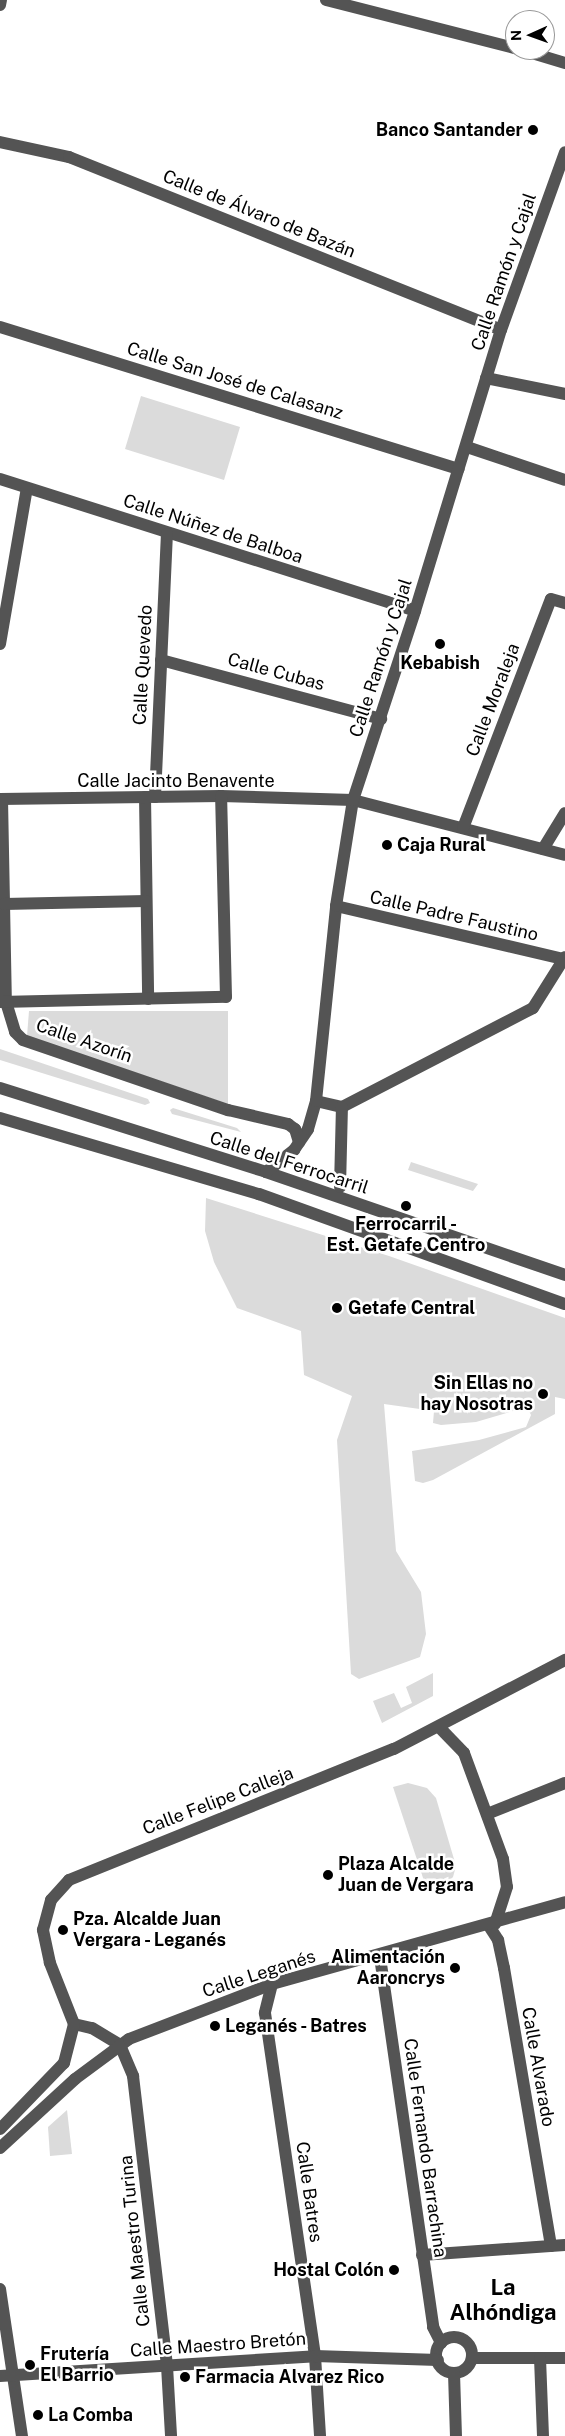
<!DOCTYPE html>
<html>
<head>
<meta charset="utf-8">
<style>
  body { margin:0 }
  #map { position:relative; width:565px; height:2436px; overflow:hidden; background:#fff; font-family:"Public Sans",sans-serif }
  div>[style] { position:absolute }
  .green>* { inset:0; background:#dbdbdb }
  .minor>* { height:12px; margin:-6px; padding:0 6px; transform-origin:6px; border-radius:6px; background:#545454 }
  .minor>.ring { margin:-6px; padding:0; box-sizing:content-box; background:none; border:12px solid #545454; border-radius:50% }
  .dots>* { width:14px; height:14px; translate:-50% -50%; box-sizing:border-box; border:2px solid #fff; border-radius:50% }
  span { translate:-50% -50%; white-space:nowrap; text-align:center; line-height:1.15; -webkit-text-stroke:5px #fff; paint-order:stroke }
  .poi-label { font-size:18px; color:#000; font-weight:700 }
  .right { translate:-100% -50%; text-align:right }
  .left { translate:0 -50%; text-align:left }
  .street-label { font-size:18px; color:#000 }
  .district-label { font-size:22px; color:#000; font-weight:700 }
  .north { position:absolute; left:505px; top:10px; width:50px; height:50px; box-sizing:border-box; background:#fff; border:1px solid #999; border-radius:50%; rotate:268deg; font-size:14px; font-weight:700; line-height:20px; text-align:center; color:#000 }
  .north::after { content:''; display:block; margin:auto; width:18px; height:22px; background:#000; clip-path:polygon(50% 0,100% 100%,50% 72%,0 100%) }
</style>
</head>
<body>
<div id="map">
  <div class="green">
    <div style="clip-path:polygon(141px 396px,240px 427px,224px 480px,125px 449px)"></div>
    <div style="clip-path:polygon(29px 1011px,228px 1011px,228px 1104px,27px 1036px)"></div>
    <div style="clip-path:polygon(0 1049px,148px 1099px,150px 1103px,145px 1105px,0 1060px)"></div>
    <div style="clip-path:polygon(173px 1108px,237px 1128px,241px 1132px,172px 1114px,170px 1110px)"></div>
    <div style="clip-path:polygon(411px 1162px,478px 1184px,473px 1191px,408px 1170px)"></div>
    <div style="clip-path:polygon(206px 1198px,389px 1256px,565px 1318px,565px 1399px,555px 1397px,555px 1414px,433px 1480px,423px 1483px,415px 1481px,412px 1451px,479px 1440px,526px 1427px,531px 1415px,527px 1407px,476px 1422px,441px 1425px,433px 1423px,434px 1411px,384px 1404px,396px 1551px,421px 1592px,426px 1634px,420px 1657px,359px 1679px,351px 1674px,337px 1440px,352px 1396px,304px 1375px,301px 1331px,237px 1308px,214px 1262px,205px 1231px)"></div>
    <div style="clip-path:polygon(433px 1673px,433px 1696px,382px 1723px,373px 1701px,394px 1693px,401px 1708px,412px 1703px,406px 1687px)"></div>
    <div style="clip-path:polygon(408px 1783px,427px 1788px,436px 1798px,456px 1866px,453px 1877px,442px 1888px,428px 1893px,393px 1787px)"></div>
    <div style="clip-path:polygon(67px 2110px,72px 2154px,50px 2156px,48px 2127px)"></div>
  </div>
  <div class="minor">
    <div style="left:326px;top:0;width:195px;rotate:14.3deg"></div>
    <div style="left:0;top:5px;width:5px;rotate:-79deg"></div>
    <div style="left:522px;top:50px;width:45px;rotate:16.8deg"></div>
    <div style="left:0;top:142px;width:71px;rotate:12.3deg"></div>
    <div style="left:69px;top:157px;width:465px;rotate:21.8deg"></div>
    <div style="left:0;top:327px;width:480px;rotate:17.2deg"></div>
    <div style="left:486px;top:378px;width:81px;rotate:11.4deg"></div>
    <div style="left:467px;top:447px;width:103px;rotate:18.6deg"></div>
    <div style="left:0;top:479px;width:435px;rotate:17.6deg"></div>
    <div style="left:0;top:644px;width:158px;rotate:-80.2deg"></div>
    <div style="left:161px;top:660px;width:228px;rotate:15deg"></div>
    <div style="left:145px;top:797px;width:202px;rotate:89.1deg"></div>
    <div style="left:155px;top:797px;width:263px;rotate:-87.4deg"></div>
    <div style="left:0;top:799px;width:221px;rotate:-0.8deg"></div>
    <div style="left:221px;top:796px;width:132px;rotate:1.7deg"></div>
    <div style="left:353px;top:800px;width:219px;rotate:14.5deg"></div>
    <div style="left:2px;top:799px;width:203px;rotate:88.9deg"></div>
    <div style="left:6px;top:1002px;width:31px;rotate:73deg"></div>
    <div style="left:15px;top:1032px;width:11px;rotate:45deg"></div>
    <div style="left:23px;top:1040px;width:217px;rotate:18.9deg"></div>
    <div style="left:228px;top:1110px;width:62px;rotate:13.1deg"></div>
    <div style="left:288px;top:1124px;width:9px;rotate:36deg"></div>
    <div style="left:295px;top:1129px;width:14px;rotate:73deg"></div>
    <div style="left:463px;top:828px;width:245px;rotate:-69deg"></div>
    <div style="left:551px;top:599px;width:15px;rotate:16deg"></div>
    <div style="left:543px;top:849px;width:42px;rotate:-58.6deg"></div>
    <div style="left:4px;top:904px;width:142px;rotate:-1.2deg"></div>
    <div style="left:336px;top:906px;width:234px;rotate:13.1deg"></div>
    <div style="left:0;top:1002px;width:226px;rotate:-1.3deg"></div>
    <div style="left:226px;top:997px;width:201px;rotate:-91.4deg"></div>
    <div style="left:0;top:1088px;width:279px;rotate:17.5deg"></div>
    <div style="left:266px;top:1172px;width:316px;rotate:19deg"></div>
    <div style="left:316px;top:1101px;width:27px;rotate:13deg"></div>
    <div style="left:342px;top:1107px;width:215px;rotate:-27.4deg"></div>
    <div style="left:533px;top:1008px;width:60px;rotate:-57.9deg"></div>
    <div style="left:0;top:1118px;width:270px;rotate:16.4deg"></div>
    <div style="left:259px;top:1194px;width:325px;rotate:19.8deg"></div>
    <div style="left:266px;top:1172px;width:36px;rotate:-38deg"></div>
    <div style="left:294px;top:1150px;width:25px;rotate:-56deg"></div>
    <div style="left:308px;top:1129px;width:29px;rotate:-74deg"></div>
    <div style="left:316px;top:1101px;width:196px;rotate:-84.1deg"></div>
    <div style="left:336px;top:906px;width:107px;rotate:-80.9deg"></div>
    <div style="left:353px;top:800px;width:199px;rotate:-71.8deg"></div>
    <div style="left:415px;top:611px;width:294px;rotate:-73deg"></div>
    <div style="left:501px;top:330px;width:189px;rotate:-70.2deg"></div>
    <div style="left:340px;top:1187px;width:80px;rotate:-88.6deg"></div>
    <div style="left:439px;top:1727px;width:36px;rotate:46deg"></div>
    <div style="left:464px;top:1753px;width:113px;rotate:69.8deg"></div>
    <div style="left:503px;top:1859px;width:28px;rotate:82deg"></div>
    <div style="left:507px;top:1887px;width:39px;rotate:108deg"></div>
    <div style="left:487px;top:1814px;width:84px;rotate:-21.7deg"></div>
    <div style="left:489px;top:1926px;width:17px;rotate:57deg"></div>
    <div style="left:498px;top:1940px;width:29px;rotate:78deg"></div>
    <div style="left:504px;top:1968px;width:282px;rotate:80.4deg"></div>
    <div style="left:380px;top:1957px;width:374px;rotate:81.8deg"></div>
    <div style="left:433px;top:2327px;width:18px;rotate:63deg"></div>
    <div style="left:272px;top:1984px;width:30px;rotate:104deg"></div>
    <div style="left:265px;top:2013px;width:347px;rotate:81.7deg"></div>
    <div style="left:315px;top:2356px;width:80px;rotate:86.4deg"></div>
    <div style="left:74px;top:2024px;width:66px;rotate:-111.5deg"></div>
    <div style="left:50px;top:1963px;width:34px;rotate:-102deg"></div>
    <div style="left:43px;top:1930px;width:31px;rotate:-75deg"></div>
    <div style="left:51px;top:1900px;width:27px;rotate:-48deg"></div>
    <div style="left:69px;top:1880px;width:350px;rotate:-22deg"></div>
    <div style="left:394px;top:1749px;width:193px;rotate:-27.5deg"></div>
    <div style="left:74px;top:2024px;width:18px;rotate:13deg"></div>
    <div style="left:92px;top:2028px;width:33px;rotate:31deg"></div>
    <div style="left:120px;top:2045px;width:34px;rotate:67deg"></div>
    <div style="left:133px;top:2076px;width:292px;rotate:83.3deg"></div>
    <div style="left:167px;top:2366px;width:70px;rotate:86.7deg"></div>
    <div style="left:0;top:2129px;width:92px;rotate:-45.9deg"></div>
    <div style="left:64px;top:2063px;width:40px;rotate:-75.6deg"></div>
    <div style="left:0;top:2148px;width:102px;rotate:-42.6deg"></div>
    <div style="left:75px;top:2079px;width:67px;rotate:-36.5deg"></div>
    <div style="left:129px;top:2039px;width:153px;rotate:-21deg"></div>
    <div style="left:272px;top:1984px;width:304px;rotate:-15.6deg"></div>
    <div style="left:422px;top:2255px;width:143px;rotate:-4deg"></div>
    <div style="left:0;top:2289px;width:149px;rotate:81.5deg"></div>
    <div class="ring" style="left:436px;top:2337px;width:24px;height:24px"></div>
    <div style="left:472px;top:2358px;width:93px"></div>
    <div style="left:540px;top:2358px;width:78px;rotate:87.8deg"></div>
    <div style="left:454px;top:2373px;width:63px;rotate:88.2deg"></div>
    <div style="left:0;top:2376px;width:316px;rotate:-3.6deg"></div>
    <div style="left:315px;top:2356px;width:123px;rotate:1.9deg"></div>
  </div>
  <div class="dots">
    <div style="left:533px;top:130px;background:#000"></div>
    <div style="left:440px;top:644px;background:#000"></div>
    <div style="left:387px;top:845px;background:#000"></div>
    <div style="left:406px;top:1206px;background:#000"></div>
    <div style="left:337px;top:1308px;background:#000"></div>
    <div style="left:543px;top:1394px;background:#000"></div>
    <div style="left:328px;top:1875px;background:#000"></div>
    <div style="left:63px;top:1930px;background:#000"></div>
    <div style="left:455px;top:1968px;background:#000"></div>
    <div style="left:215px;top:2026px;background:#000"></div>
    <div style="left:394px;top:2270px;background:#000"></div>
    <div style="left:30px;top:2365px;background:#000"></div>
    <div style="left:185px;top:2377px;background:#000"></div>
    <div style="left:38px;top:2415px;background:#000"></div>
  </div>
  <div class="poi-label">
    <span class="right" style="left:523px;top:130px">Banco Santander</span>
    <span style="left:440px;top:663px">Kebabish</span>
    <span class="left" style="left:397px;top:845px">Caja Rural</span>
    <span style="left:406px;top:1235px">Ferrocarril -<br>Est. Getafe Centro</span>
    <span class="left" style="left:348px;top:1308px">Getafe Central</span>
    <span class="right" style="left:533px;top:1394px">Sin Ellas no<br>hay Nosotras</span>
    <span class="left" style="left:338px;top:1875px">Plaza Alcalde<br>Juan de Vergara</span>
    <span class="left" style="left:73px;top:1930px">Pza. Alcalde Juan<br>Vergara - Leganés</span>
    <span class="right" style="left:445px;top:1968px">Alimentación<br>Aaroncrys</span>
    <span class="left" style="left:225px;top:2026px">Leganés - Batres</span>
    <span class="right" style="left:384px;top:2270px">Hostal Colón</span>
    <span class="left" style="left:40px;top:2365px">Frutería<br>El Barrio</span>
    <span class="left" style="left:195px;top:2377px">Farmacia Alvarez Rico</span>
    <span class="left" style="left:48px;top:2415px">La Comba</span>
  </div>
  <div class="street-label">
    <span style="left:259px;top:214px;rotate:22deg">Calle de Álvaro de Bazán</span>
    <span style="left:504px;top:272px;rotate:-71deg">Calle Ramón y Cajal</span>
    <span style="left:235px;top:381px;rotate:17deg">Calle San José de Calasanz</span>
    <span style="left:213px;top:529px;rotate:18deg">Calle Núñez de Balboa</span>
    <span style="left:381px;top:658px;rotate:-72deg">Calle Ramón y Cajal</span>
    <span style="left:143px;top:665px;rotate:-87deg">Calle Quevedo</span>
    <span style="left:276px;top:672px;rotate:15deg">Calle Cubas</span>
    <span style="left:493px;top:700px;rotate:-69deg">Calle Moraleja</span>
    <span style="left:176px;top:781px">Calle Jacinto Benavente</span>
    <span style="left:454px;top:916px;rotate:13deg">Calle Padre Faustino</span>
    <span style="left:84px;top:1041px;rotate:19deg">Calle Azorín</span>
    <span style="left:289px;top:1163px;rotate:18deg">Calle del Ferrocarril</span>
    <span style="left:218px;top:1801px;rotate:-21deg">Calle Felipe Calleja</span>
    <span style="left:259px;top:1974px;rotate:-18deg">Calle Leganés</span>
    <span style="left:538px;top:2067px;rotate:80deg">Calle Alvarado</span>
    <span style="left:425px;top:2148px;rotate:82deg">Calle Fernando Barrachina</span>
    <span style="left:309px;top:2192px;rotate:82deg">Calle Batres</span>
    <span style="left:135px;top:2241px;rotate:-96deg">Calle Maestro Turina</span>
    <span style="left:218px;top:2345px;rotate:-4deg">Calle Maestro Bretón</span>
  </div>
  <div class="district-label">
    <span style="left:503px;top:2300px">La<br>Alhóndiga</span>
  </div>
  <div class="north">N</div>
</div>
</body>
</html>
